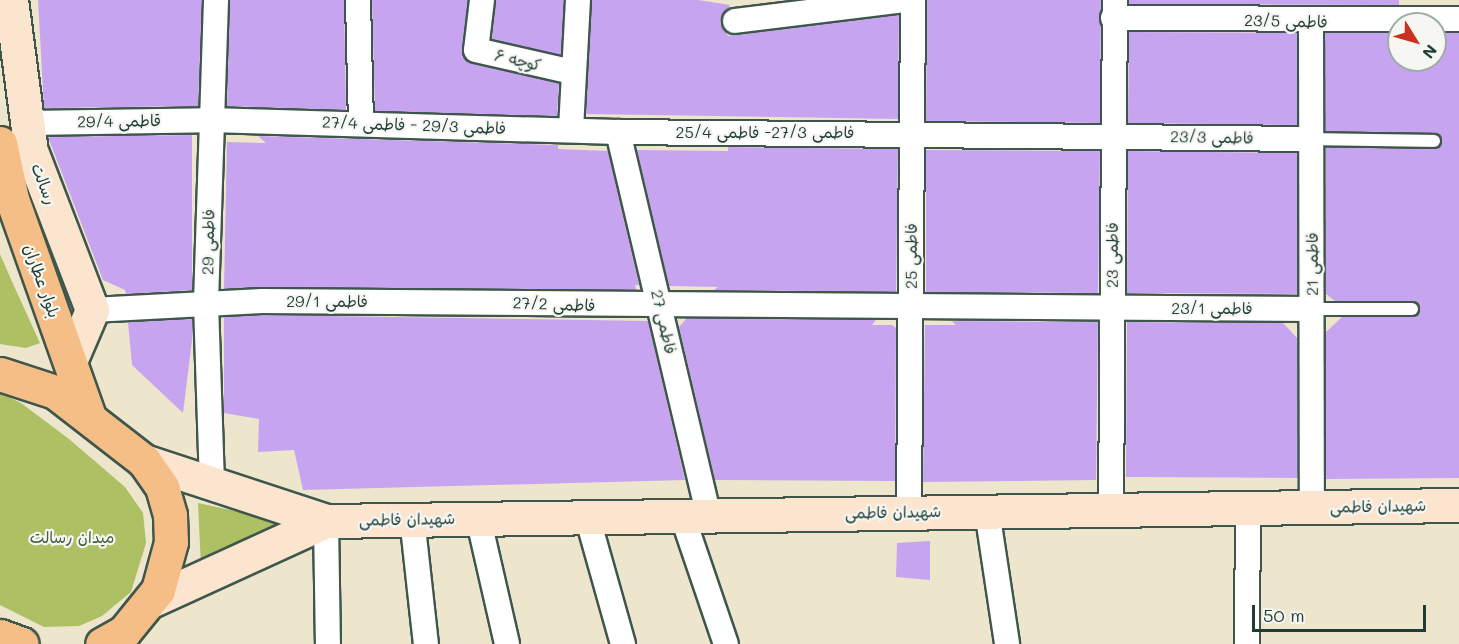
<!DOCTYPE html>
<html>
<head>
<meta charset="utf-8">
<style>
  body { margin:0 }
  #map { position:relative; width:1459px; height:644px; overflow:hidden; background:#ede6cd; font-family:Mali,"Playpen Sans Arabic",sans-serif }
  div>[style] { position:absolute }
  .green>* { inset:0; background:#adc064 }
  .building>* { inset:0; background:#c7a4ef }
  .roads { filter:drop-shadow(2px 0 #3e564b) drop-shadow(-2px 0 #3e564b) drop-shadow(0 2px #3e564b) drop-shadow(0 -2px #3e564b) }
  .lane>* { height:12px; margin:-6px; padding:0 6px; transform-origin:6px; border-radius:6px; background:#fff }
  .street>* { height:24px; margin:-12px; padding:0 12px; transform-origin:12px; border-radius:12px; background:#fff }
  .secondary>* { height:33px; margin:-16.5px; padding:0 16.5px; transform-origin:16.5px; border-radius:16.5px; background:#fbe5cf }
  .primary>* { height:33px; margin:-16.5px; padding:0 16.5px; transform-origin:16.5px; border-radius:16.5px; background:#f6be87 }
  span { translate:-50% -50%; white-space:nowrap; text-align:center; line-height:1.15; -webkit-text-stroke:4.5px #f6f6f2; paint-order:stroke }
  .street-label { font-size:16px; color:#1f3d34 }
  .park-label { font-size:16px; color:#425e40 }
  .north { position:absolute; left:1387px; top:12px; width:60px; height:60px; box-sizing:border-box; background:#f6f6f2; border:2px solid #a0aca6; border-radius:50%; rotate:127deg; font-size:16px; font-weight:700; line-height:24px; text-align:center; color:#1f3d34 }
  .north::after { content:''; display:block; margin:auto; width:21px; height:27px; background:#c8321e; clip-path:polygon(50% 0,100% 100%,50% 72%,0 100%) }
  .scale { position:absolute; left:1252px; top:605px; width:174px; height:27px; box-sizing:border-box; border:3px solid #1f3d34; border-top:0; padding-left:8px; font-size:18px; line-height:21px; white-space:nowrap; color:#1f3d34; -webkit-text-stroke:4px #f6f6f2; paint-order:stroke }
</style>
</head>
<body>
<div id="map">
  <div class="green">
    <div style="clip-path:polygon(0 254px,14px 286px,40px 343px,26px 348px,0 344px)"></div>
    <div style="clip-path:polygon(0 393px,21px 403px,69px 439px,125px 487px,143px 513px,146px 543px,131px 592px,102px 616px,79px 626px,44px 627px,0 605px)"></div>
    <div style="clip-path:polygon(198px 503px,295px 524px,201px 566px)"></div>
  </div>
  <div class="building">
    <div style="clip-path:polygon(38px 0,202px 0,198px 106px,44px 108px)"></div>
    <div style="clip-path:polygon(230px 0,344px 0,346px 110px,227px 106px)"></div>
    <div style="clip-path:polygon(372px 0,468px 0,462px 48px,466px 60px,559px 83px,557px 116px,375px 111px)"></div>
    <div style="clip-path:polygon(496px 0,564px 0,561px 55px,492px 39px)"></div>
    <div style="clip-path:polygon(592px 0,698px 0,730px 5px,721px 22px,728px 36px,899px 15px,898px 119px,586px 114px)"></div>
    <div style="clip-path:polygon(927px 0,1101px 0,1100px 123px,926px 121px)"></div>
    <div style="clip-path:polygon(1129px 0,1399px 0,1399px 5px,1129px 4px)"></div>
    <div style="clip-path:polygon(1129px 32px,1297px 33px,1297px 125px,1128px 123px)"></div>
    <div style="clip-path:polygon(1325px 33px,1399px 33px,1399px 60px,1435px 60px,1435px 33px,1459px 33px,1459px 478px,1326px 479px,1326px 332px,1342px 317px,1412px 317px,1420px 308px,1413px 301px,1335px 301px,1326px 294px,1326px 147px,1434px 149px,1442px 141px,1434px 133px,1325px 131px)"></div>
    <div style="clip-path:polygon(192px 135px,192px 290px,126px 294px,125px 290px,103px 280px,48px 137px)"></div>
    <div style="clip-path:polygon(258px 136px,558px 145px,558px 149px,608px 151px,639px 285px,635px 285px,636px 290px,224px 289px,227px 142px,266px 143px)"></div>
    <div style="clip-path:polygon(728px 147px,898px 149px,896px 292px,714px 290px,718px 287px,669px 286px,637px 150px,728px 151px)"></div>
    <div style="clip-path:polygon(926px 150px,1100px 151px,1098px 293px,926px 292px)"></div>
    <div style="clip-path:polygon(1128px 151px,1297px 153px,1297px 294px,1127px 293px)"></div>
    <div style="clip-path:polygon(262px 315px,648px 321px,685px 480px,303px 490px,294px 450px,258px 452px,259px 419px,224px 413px,224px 317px)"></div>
    <div style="clip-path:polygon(687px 318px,876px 320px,872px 325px,892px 325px,896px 328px,895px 481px,715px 480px,679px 327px)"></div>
    <div style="clip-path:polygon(192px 319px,193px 332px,183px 413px,132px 365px,128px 322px)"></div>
    <div style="clip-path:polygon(952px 321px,1098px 322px,1096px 480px,923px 482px,925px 325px,956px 325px)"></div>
    <div style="clip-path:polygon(1127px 322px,1283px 323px,1297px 338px,1298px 478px,1126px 477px)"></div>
    <div style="clip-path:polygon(930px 541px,930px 580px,896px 577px,897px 543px)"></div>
  </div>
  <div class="roads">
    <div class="lane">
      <div style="left:1312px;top:139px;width:122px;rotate:0.9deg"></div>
      <div style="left:1312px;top:309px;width:100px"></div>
    </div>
    <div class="street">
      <div style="left:358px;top:0;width:124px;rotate:88.6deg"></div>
      <div style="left:482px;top:0;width:50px;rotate:96.8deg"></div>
      <div style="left:476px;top:50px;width:99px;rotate:12.8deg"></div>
      <div style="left:1113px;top:18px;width:346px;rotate:0.2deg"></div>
      <div style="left:735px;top:21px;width:171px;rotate:-7deg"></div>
      <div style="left:1311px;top:22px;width:485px;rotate:89.9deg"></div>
      <div style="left:28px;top:123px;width:182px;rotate:-0.9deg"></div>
      <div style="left:210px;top:120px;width:408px;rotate:1.7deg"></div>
      <div style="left:618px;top:132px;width:694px;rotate:0.58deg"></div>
      <div style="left:571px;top:129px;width:129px;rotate:-86.9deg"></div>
      <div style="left:618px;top:132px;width:392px;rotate:76.7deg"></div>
      <div style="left:92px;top:310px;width:170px;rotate:-3deg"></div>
      <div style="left:262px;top:301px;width:1050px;rotate:0.44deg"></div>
      <div style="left:212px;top:484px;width:182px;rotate:-91.9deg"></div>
      <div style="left:206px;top:302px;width:302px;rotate:-88.1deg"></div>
      <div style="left:1111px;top:510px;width:510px;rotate:-89.55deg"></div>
      <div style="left:987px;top:511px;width:134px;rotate:81.4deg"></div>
      <div style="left:909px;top:512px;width:512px;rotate:-89.55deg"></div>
      <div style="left:682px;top:515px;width:136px;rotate:71.2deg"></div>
      <div style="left:587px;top:516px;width:133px;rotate:74.3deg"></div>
      <div style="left:478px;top:517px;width:130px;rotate:77.1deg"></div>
      <div style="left:412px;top:518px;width:127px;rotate:83.7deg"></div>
      <div style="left:326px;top:521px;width:123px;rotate:89.1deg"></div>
      <div style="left:1247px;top:644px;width:136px;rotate:-89.6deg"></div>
    </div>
    <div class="secondary">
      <div style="left:11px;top:0;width:152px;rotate:82.5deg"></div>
      <div style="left:31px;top:151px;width:170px;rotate:69deg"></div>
      <div style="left:92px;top:310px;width:53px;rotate:113.2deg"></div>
      <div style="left:144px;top:461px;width:192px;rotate:18.2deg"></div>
      <div style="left:326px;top:521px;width:1133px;rotate:-0.81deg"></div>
      <div style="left:151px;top:601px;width:192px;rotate:-24.6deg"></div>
    </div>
    <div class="primary">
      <div style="left:0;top:143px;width:57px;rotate:77.9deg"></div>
      <div style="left:12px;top:199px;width:231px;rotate:70.5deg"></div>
      <div style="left:0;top:374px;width:58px;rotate:18.1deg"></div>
      <div style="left:55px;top:392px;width:113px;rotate:37.8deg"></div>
      <div style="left:144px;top:461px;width:32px;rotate:55deg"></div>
      <div style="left:162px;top:487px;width:29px;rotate:74deg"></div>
      <div style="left:170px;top:515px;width:27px;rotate:88deg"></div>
      <div style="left:171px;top:542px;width:50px;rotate:105.2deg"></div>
      <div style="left:158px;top:590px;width:54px;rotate:129deg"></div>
      <div style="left:124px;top:632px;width:25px;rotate:151deg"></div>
      <div style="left:0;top:636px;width:23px;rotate:20deg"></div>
    </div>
  </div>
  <div class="street-label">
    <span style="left:1286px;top:21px;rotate:1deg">فاطمی 23/5</span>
    <span style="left:518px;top:60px;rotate:13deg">کوچه ۶</span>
    <span style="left:119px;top:121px;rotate:-1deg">قاطمی 29/4</span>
    <span style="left:414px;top:125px;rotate:2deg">فاطمی 29/3 - فاطمی 27/4</span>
    <span style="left:765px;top:132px">فاطمی 27/3- فاطمی 25/4</span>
    <span style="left:1212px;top:137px;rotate:1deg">فاطمی 23/3</span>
    <span style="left:44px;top:184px;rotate:69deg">رسالت</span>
    <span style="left:208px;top:242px;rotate:-89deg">فاطمی 29</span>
    <span style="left:1112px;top:255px;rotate:-90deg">فاطمی 23</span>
    <span style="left:911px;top:256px;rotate:-90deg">فاطمی 25</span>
    <span style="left:1312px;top:264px;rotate:-90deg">فاطمی 21</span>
    <span style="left:42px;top:281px;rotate:70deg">بلوار عطاران</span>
    <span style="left:327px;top:301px">فاطمی 29/1</span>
    <span style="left:554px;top:304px;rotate:2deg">فاطمی 27/2</span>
    <span style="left:1212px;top:308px">فاطمی 23/1</span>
    <span style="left:664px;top:322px;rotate:77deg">فاطمی 27</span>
    <span style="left:1378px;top:506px;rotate:-1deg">شهیدان فاطمی</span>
    <span style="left:893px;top:512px;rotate:-1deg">شهیدان فاطمی</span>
    <span style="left:407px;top:519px;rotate:-1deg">شهیدان فاطمی</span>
  </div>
  <div class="park-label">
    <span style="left:72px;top:537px">میدان رسالت</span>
  </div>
  <div class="north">N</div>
  <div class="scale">50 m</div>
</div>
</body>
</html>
